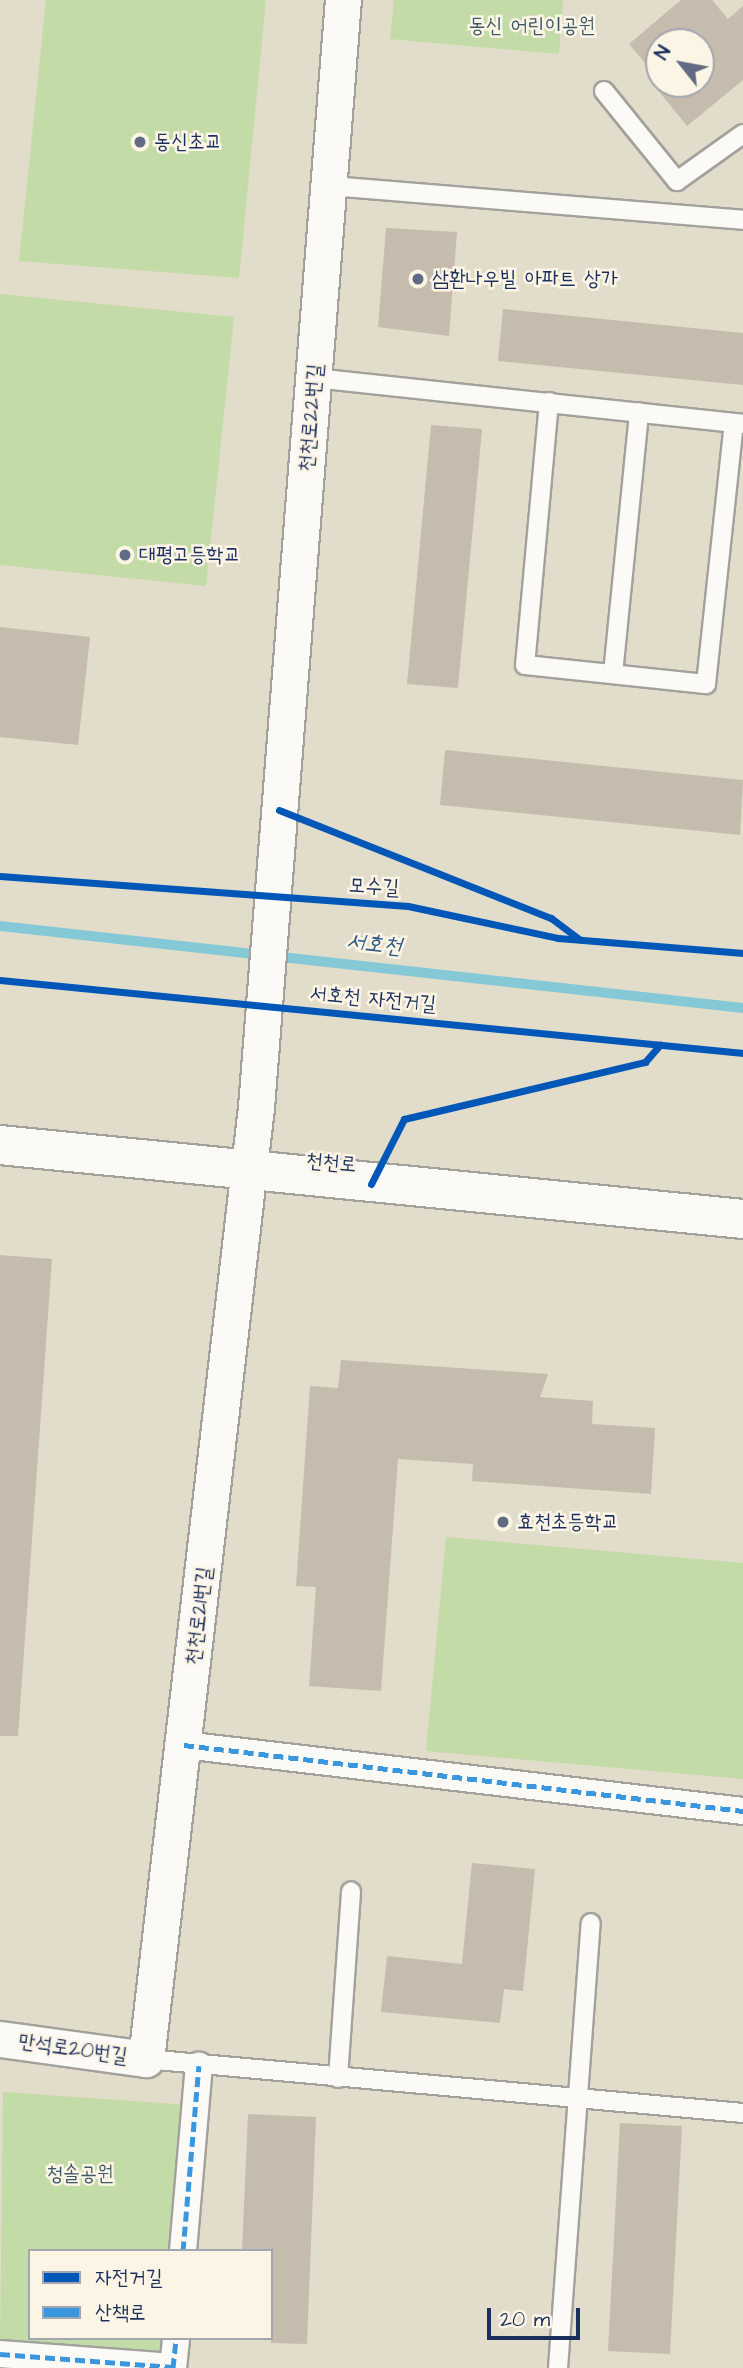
<!DOCTYPE html>
<html>
<head>
<meta charset="utf-8">
<style>
  body { margin:0 }
  #map { position:relative; width:743px; height:2368px; overflow:hidden; background:#e2dcca; font-family:"Architects Daughter","Poor Story",sans-serif }
  div>[style] { position:absolute }
  .green>* { inset:0; background:#c3dba6 }
  .stream>* { height:10px; margin:-5px; padding:0 5px; transform-origin:5px; border-radius:5px; background:#85c9d6 }
  .building>* { inset:0; background:#c5bcad }
  .roads { filter:drop-shadow(2px 0 #a2a19c) drop-shadow(-2px 0 #a2a19c) drop-shadow(0 2px #a2a19c) drop-shadow(0 -2px #a2a19c) }
  .service>* { height:18px; margin:-9px; padding:0 9px; transform-origin:9px; border-radius:9px; background:#fbfaf7 }
  .pedestrian>* { height:26px; margin:-13px; padding:0 13px; transform-origin:13px; border-radius:13px; background:#fbfaf7 }
  .minor>* { height:35px; margin:-17.5px; padding:0 17.5px; transform-origin:17.5px; border-radius:17.5px; background:#fbfaf7 }
  .tertiary>* { height:38px; margin:-19px; padding:0 19px; transform-origin:19px; border-radius:19px; background:#fbfaf7 }
  .quiet>* { height:5px; margin-top:-2.5px; transform-origin:0; background:repeating-linear-gradient(90deg,#3a97de 0 10px,transparent 0 15px) }
  .cycleway>* { height:7px; margin:-3.5px; padding:0 3.5px; transform-origin:3.5px; border-radius:3.5px; background:#0057b8 }
  .dots>* { width:19px; height:19px; translate:-50% -50%; box-sizing:border-box; border:4px solid #fcf5e5; border-radius:50% }
  span { translate:-50% -50%; white-space:nowrap; text-align:center; line-height:1.15; -webkit-text-stroke:5px #fcf5e5; paint-order:stroke }
  .park-label { font-size:21px; color:#3e5a69 }
  .poi-label { font-size:21px; color:#1b2f5e }
  .left { translate:0 -50%; text-align:left }
  .street-label { font-size:21px; color:#1b2f5e }
  .water-label { font-size:23px; color:#2f5b84; font-style:italic }
  .legend { position:absolute; left:28px; top:2249px; width:245px; height:91px; box-sizing:border-box; background:#fcf5e5; border:2px solid #a2a6af; margin:0; padding:9px 12px; list-style:none; font-size:21px; color:#1b2f5e }
  .legend li { display:flex; align-items:center; gap:14px; height:35px }
  .legend b { width:35px; border:2px solid #a2a6af }
  .north { position:absolute; left:645px; top:28px; width:70px; height:70px; box-sizing:border-box; background:#fcf5e5; border:2px solid #a2a6af; border-radius:50%; rotate:301deg; font-size:19px; font-weight:700; line-height:28px; text-align:center; color:#1b2f5e }
  .north::after { content:''; display:block; margin:auto; width:24px; height:32px; background:#616c84; clip-path:polygon(50% 0,100% 100%,50% 72%,0 100%) }
  .scale { position:absolute; left:487px; top:2308px; width:93px; height:32px; box-sizing:border-box; border:4px solid #1b2f5e; border-top:0; padding-left:9px; font-size:21px; line-height:24px; white-space:nowrap; color:#1b2f5e; -webkit-text-stroke:5px #fcf5e5; paint-order:stroke }
</style>
</head>
<body>
<div id="map">
  <div class="green">
    <div style="clip-path:polygon(46px 0,266px 0,239px 278px,19px 261px)"></div>
    <div style="clip-path:polygon(394px 0,563px 0,559px 54px,390px 39px)"></div>
    <div style="clip-path:polygon(0 294px,234px 317px,206px 586px,0 565px)"></div>
    <div style="clip-path:polygon(446px 1537px,743px 1563px,743px 1779px,426px 1751px)"></div>
    <div style="clip-path:polygon(3px 2092px,190px 2105px,177px 2251px,30px 2251px,30px 2338px,169px 2338px,167px 2362px,0 2344px)"></div>
  </div>
  <div class="stream">
    <div style="left:0;top:926px;width:748px;rotate:6.3deg"></div>
  </div>
  <div class="building">
    <div style="clip-path:polygon(681px 0,712px 0,728px 19px,743px 6px,743px 80px,687px 126px,657px 89px,701px 84px,701px 42px,659px 42px,659px 80px,629px 44px)"></div>
    <div style="clip-path:polygon(386px 228px,457px 232px,449px 336px,378px 327px)"></div>
    <div style="clip-path:polygon(503px 309px,743px 333px,743px 385px,498px 361px)"></div>
    <div style="clip-path:polygon(431px 425px,482px 429px,458px 688px,407px 684px)"></div>
    <div style="clip-path:polygon(0 627px,90px 637px,78px 745px,0 737px)"></div>
    <div style="clip-path:polygon(445px 750px,743px 780px,740px 835px,440px 805px)"></div>
    <div style="clip-path:polygon(0 1255px,52px 1259px,18px 1736px,0 1736px)"></div>
    <div style="clip-path:polygon(341px 1360px,548px 1374px,540px 1397px,593px 1401px,592px 1424px,655px 1428px,651px 1494px,472px 1481px,473px 1464px,398px 1459px,381px 1691px,309px 1686px,316px 1587px,296px 1586px,310px 1386px,338px 1388px)"></div>
    <div style="clip-path:polygon(472px 1863px,535px 1869px,523px 1991px,504px 1989px,500px 2023px,381px 2012px,387px 1956px,462px 1964px)"></div>
    <div style="clip-path:polygon(248px 2114px,316px 2117px,307px 2344px,271px 2343px,271px 2251px,242px 2251px)"></div>
    <div style="clip-path:polygon(620px 2123px,682px 2126px,670px 2354px,608px 2351px)"></div>
  </div>
  <div class="roads">
    <div class="service">
      <div style="left:604px;top:91px;width:116px;rotate:51deg"></div>
      <div style="left:677px;top:181px;width:81px;rotate:-35.5deg"></div>
      <div style="left:331px;top:186px;width:413px;rotate:4.7deg"></div>
      <div style="left:314px;top:378px;width:431px;rotate:6.1deg"></div>
      <div style="left:549px;top:402px;width:264px;rotate:95.2deg"></div>
      <div style="left:525px;top:665px;width:182px;rotate:6deg"></div>
      <div style="left:706px;top:684px;width:262px;rotate:-83.9deg"></div>
      <div style="left:613px;top:674px;width:263px;rotate:-84.3deg"></div>
      <div style="left:146px;top:2059px;width:599px;rotate:5.17deg"></div>
      <div style="left:338px;top:2078px;width:187px;rotate:-86deg"></div>
      <div style="left:558px;top:2368px;width:446px;rotate:-85.8deg"></div>
    </div>
    <div class="pedestrian">
      <div style="left:184px;top:1745px;width:563px;rotate:6.73deg"></div>
      <div style="left:183px;top:2251px;width:186px;rotate:-85.1deg"></div>
      <div style="left:0;top:2354px;width:173px;rotate:4.3deg"></div>
      <div style="left:173px;top:2368px;width:30px;rotate:-84deg"></div>
    </div>
    <div class="minor">
      <div style="left:0;top:2039px;width:147px;rotate:7.8deg"></div>
      <div style="left:146px;top:2059px;width:958px;rotate:-83.41deg"></div>
      <div style="left:256px;top:1107px;width:1110px;rotate:-85.51deg"></div>
    </div>
    <div class="tertiary">
      <div style="left:0;top:1145px;width:747px;rotate:5.69deg"></div>
    </div>
  </div>
  <div class="quiet">
    <div style="left:184px;top:1745px;width:563px;rotate:6.73deg"></div>
    <div style="left:183px;top:2251px;width:186px;rotate:-85.1deg"></div>
    <div style="left:0;top:2354px;width:173px;rotate:4.3deg"></div>
    <div style="left:173px;top:2368px;width:30px;rotate:-84deg"></div>
  </div>
  <div class="cycleway">
    <div style="left:279px;top:810px;width:293px;rotate:21.7deg"></div>
    <div style="left:551px;top:918px;width:35px;rotate:37deg"></div>
    <div style="left:0;top:876px;width:409px;rotate:4.2deg"></div>
    <div style="left:408px;top:906px;width:153px;rotate:12deg"></div>
    <div style="left:558px;top:938px;width:186px;rotate:4.6deg"></div>
    <div style="left:0;top:980px;width:747px;rotate:5.61deg"></div>
    <div style="left:371px;top:1184px;width:73px;rotate:-63.1deg"></div>
    <div style="left:404px;top:1119px;width:248px;rotate:-13.3deg"></div>
    <div style="left:645px;top:1062px;width:23px;rotate:-49deg"></div>
  </div>
  <div class="dots">
    <div style="left:140px;top:142px;background:#616c84"></div>
    <div style="left:418px;top:279px;background:#616c84"></div>
    <div style="left:125px;top:555px;background:#616c84"></div>
    <div style="left:503px;top:1522px;background:#616c84"></div>
  </div>
  <div class="park-label">
    <span style="left:532px;top:26px">동신 어린이공원</span>
    <span style="left:80px;top:2174px">청솔공원</span>
  </div>
  <div class="poi-label">
    <span class="left" style="left:154px;top:142px">동신초교</span>
    <span class="left" style="left:432px;top:279px">삼환나우빌 아파트 상가</span>
    <span class="left" style="left:139px;top:555px">대평고등학교</span>
    <span class="left" style="left:517px;top:1522px">효천초등학교</span>
  </div>
  <div class="street-label">
    <span style="left:311px;top:418px;rotate:-85deg">천천로22번길</span>
    <span style="left:374px;top:887px;rotate:3deg">모수길</span>
    <span style="left:373px;top:999px;rotate:5deg">서호천 자전거길</span>
    <span style="left:331px;top:1163px;rotate:5deg">천천로</span>
    <span style="left:199px;top:1616px;rotate:-83deg">천천로21번길</span>
    <span style="left:73px;top:2049px;rotate:8deg">만석로20번길</span>
  </div>
  <div class="water-label">
    <span style="left:374px;top:944px;rotate:6deg">서호천</span>
  </div>
  <ul class="legend">
  <li><b style="height:9px;background:#0057b8"></b>자전거길</li>
  <li><b style="height:9px;background:#3a97de"></b>산책로</li>
  </ul>
  <div class="north">N</div>
  <div class="scale">20 m</div>
</div>
</body>
</html>
